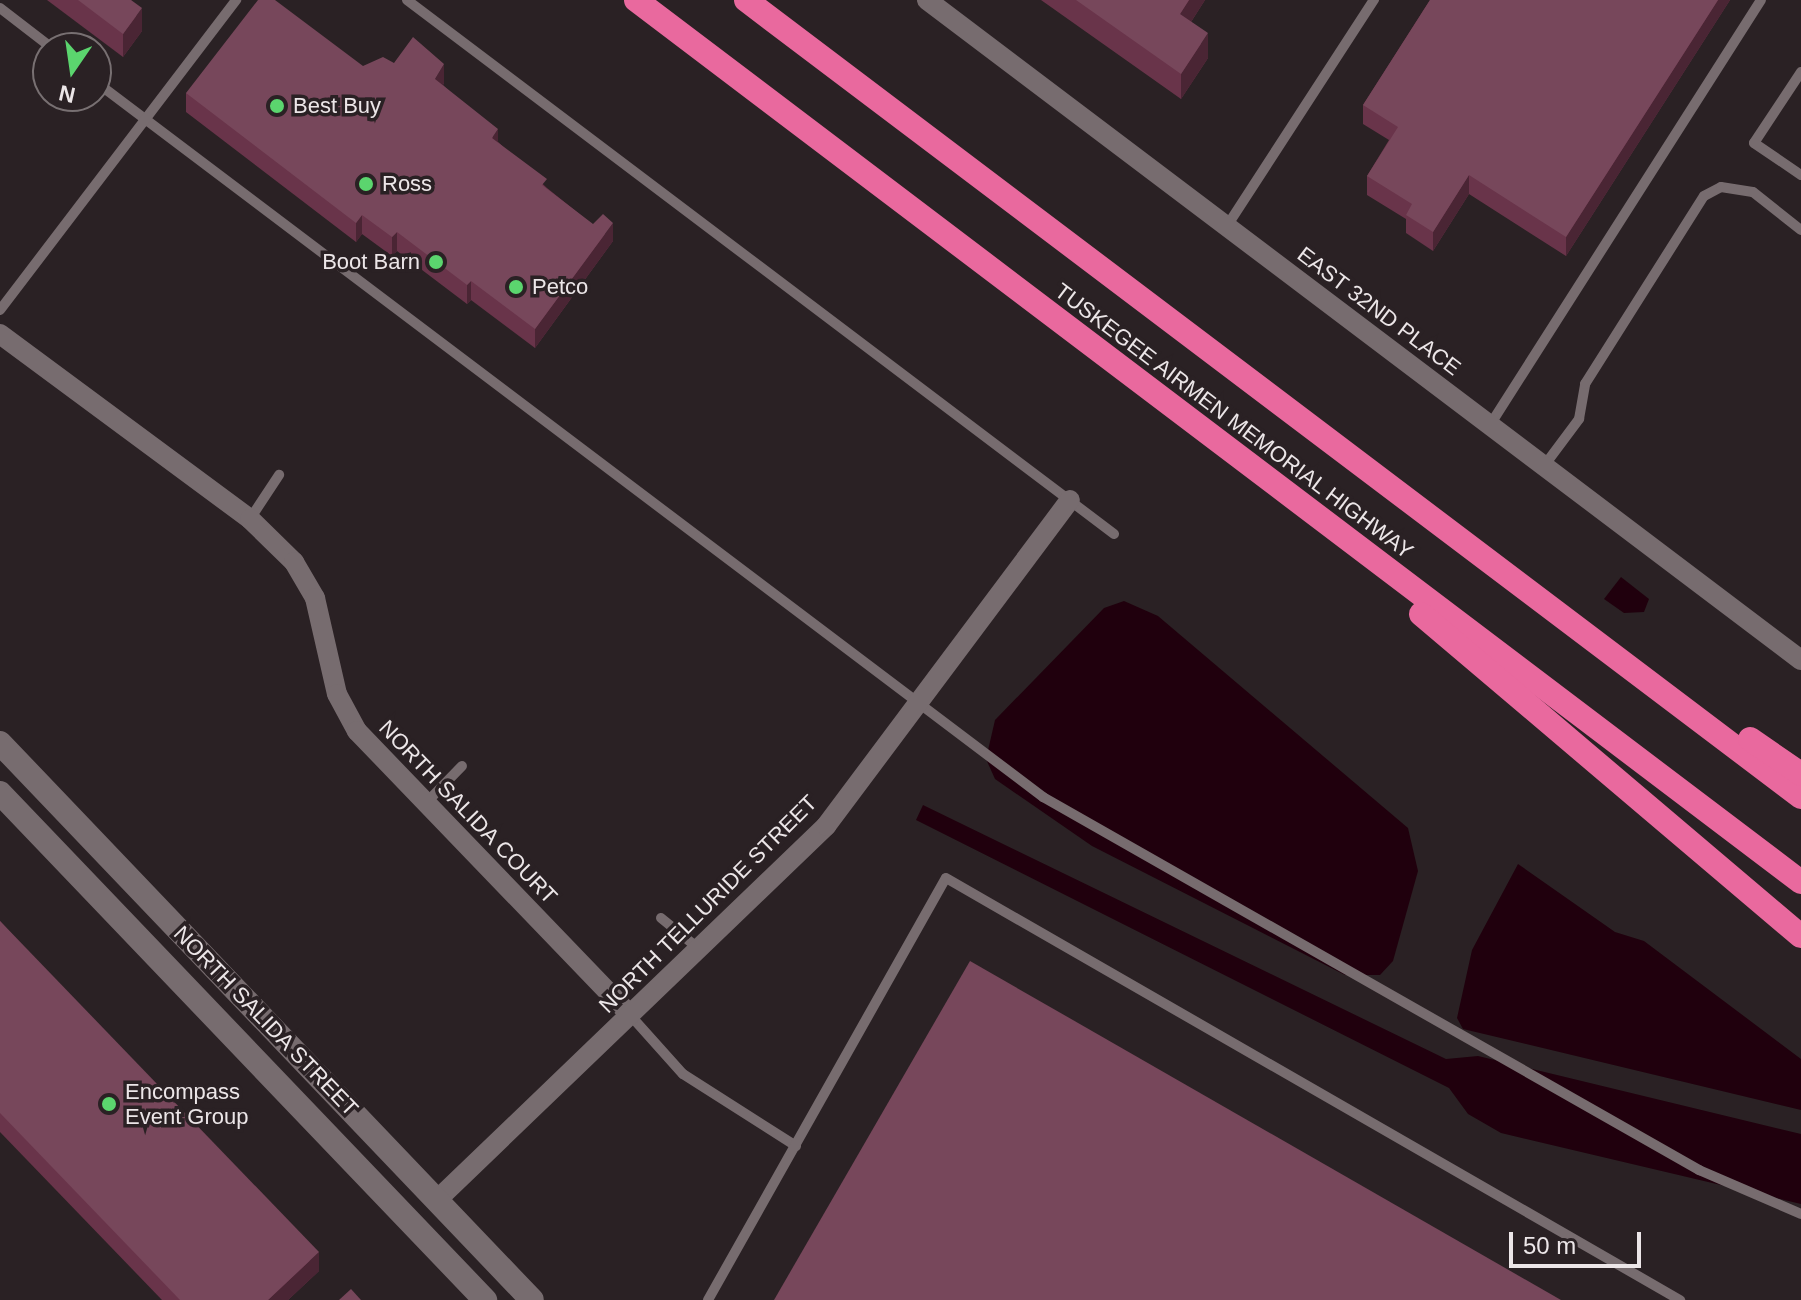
<!DOCTYPE html>
<html>
<head>
<meta charset="utf-8">
<style>
  body { margin:0 }
  #map { position:relative; width:1801px; height:1300px; overflow:hidden; background:#2a2124; font-family:Arial,sans-serif }
  div>[style] { position:absolute }
  .water>* { inset:0; background:#20000d }
  .lane>* { height:10px; margin:-5px; padding:0 5px; transform-origin:5px; border-radius:5px; background:#776c6f }
  .street>* { height:20px; margin:-10px; padding:0 10px; transform-origin:10px; border-radius:10px; background:#776c6f }
  .secondary>* { height:24px; margin:-12px; padding:0 12px; transform-origin:12px; border-radius:12px; background:#776c6f }
  .highway>* { height:24px; margin:-12px; padding:0 12px; transform-origin:12px; border-radius:12px; background:#e9699e }
  .wall>* { inset:0; background:#69344a }
  .shaded-wall>* { inset:0; background:#4a2534 }
  .building>* { inset:0; background:#77475b }
  .dots>* { width:22px; height:22px; translate:-50% -50%; box-sizing:border-box; border:4px solid #2a2124; border-radius:50% }
  span { translate:-50% -50%; white-space:nowrap; text-align:center; line-height:1.15; -webkit-text-stroke:7px #2a2124; paint-order:stroke }
  .poi-label { font-size:22px; color:#ece6e8 }
  .left { translate:0 -50%; text-align:left }
  .right { translate:-100% -50%; text-align:right }
  .street-label { font-size:22px; color:#ece6e8 }
  .north { position:absolute; left:32px; top:32px; width:80px; height:80px; box-sizing:border-box; background:#2a2124; border:2px solid #787072; border-radius:50%; rotate:193deg; font-size:22px; font-weight:700; line-height:32px; text-align:center; color:#ece6e8 }
  .north::after { content:''; display:block; margin:auto; width:28px; height:36px; background:#5bd56e; clip-path:polygon(50% 0,100% 100%,50% 72%,0 100%) }
  .scale { position:absolute; left:1509px; top:1232px; width:132px; height:36px; box-sizing:border-box; border:4px solid #ece6e8; border-top:0; padding-left:10px; font-size:24px; line-height:28px; white-space:nowrap; color:#ece6e8; -webkit-text-stroke:6px #2a2124; paint-order:stroke }
</style>
</head>
<body>
<div id="map">
  <div class="water">
    <div style="clip-path:polygon(1621px 577px,1649px 599px,1644px 612px,1624px 613px,1604px 599px)"></div>
    <div style="clip-path:polygon(1124px 601px,1158px 616px,1408px 828px,1418px 871px,1393px 961px,1380px 975px,1345px 975px,1092px 846px,995px 779px,986px 759px,995px 720px,1104px 608px)"></div>
    <div style="clip-path:polygon(923px 805px,1446px 1059px,1478px 1056px,1801px 1134px,1801px 1204px,1501px 1133px,1468px 1114px,1449px 1088px,916px 820px)"></div>
    <div style="clip-path:polygon(1518px 864px,1615px 932px,1644px 941px,1801px 1059px,1801px 1110px,1463px 1029px,1457px 1018px,1472px 950px)"></div>
  </div>
  <div class="lane">
    <div style="left:407px;top:0;width:886px;rotate:37.06deg"></div>
    <div style="left:0;top:8px;width:66px;rotate:37.6deg"></div>
    <div style="left:1801px;top:72px;width:85px;rotate:123.5deg"></div>
    <div style="left:1754px;top:143px;width:57px;rotate:34.2deg"></div>
    <div style="left:96px;top:82px;width:1187px;rotate:37.05deg"></div>
    <div style="left:1043px;top:797px;width:755px;rotate:29.62deg"></div>
    <div style="left:1699px;top:1170px;width:111px;rotate:23.3deg"></div>
    <div style="left:1227px;top:226px;width:270px;rotate:-57deg"></div>
    <div style="left:0;top:310px;width:390px;rotate:-52.7deg"></div>
    <div style="left:1490px;top:425px;width:504px;rotate:-57.48deg"></div>
    <div style="left:1544px;top:466px;width:59px;rotate:-53.3deg"></div>
    <div style="left:1579px;top:419px;width:36px;rotate:-80deg"></div>
    <div style="left:1585px;top:384px;width:222px;rotate:-57.7deg"></div>
    <div style="left:1704px;top:196px;width:19px;rotate:-28deg"></div>
    <div style="left:1721px;top:187px;width:32px;rotate:9deg"></div>
    <div style="left:1753px;top:192px;width:61px;rotate:38.4deg"></div>
    <div style="left:250px;top:519px;width:53px;rotate:-56.6deg"></div>
    <div style="left:425px;top:804px;width:53px;rotate:-45.8deg"></div>
    <div style="left:661px;top:918px;width:49px;rotate:39.2deg"></div>
    <div style="left:630px;top:1015px;width:79px;rotate:48.1deg"></div>
    <div style="left:683px;top:1074px;width:134px;rotate:32.5deg"></div>
    <div style="left:708px;top:1300px;width:484px;rotate:-60.6deg"></div>
    <div style="left:946px;top:878px;width:847px;rotate:29.9deg"></div>
  </div>
  <div class="street">
    <div style="left:927px;top:0;width:1095px;rotate:37.06deg"></div>
    <div style="left:0;top:334px;width:311px;rotate:36.5deg"></div>
    <div style="left:250px;top:519px;width:62px;rotate:44.3deg"></div>
    <div style="left:294px;top:562px;width:42px;rotate:59.7deg"></div>
    <div style="left:315px;top:598px;width:98px;rotate:77.1deg"></div>
    <div style="left:337px;top:694px;width:42px;rotate:61.6deg"></div>
    <div style="left:357px;top:731px;width:394px;rotate:46.1deg"></div>
    <div style="left:437px;top:1200px;width:540px;rotate:-43.87deg"></div>
    <div style="left:826px;top:826px;width:407px;rotate:-53.2deg"></div>
  </div>
  <div class="secondary">
    <div style="left:0;top:743px;width:770px;rotate:46.32deg"></div>
    <div style="left:0;top:793px;width:702px;rotate:46.27deg"></div>
  </div>
  <div class="highway">
    <div style="left:636px;top:0;width:1461px;rotate:37.13deg"></div>
    <div style="left:746px;top:0;width:1322px;rotate:37.07deg"></div>
    <div style="left:1421px;top:614px;width:498px;rotate:40.3deg"></div>
    <div style="left:1750px;top:739px;width:62px;rotate:34.5deg"></div>
  </div>
  <div class="wall">
    <div style="clip-path:polygon(47px 0,131px 0,142px 31px,123px 57px)"></div>
    <div style="clip-path:polygon(1041px 0,1205px 0,1191px 22px,1208px 58px,1181px 99px)"></div>
    <div style="clip-path:polygon(1430px 0,1730px 0,1566px 256px,1469px 194px,1433px 251px,1406px 233px,1406px 219px,1367px 195px,1367px 176px,1389px 140px,1363px 124px,1363px 105px)"></div>
    <div style="clip-path:polygon(394px 63px,444px 83px,443px 85px,498px 142px,547px 188px,613px 241px,535px 348px,471px 300px,467px 304px,397px 251px,392px 256px,362px 234px,356px 242px,186px 112px,186px 93px,363px 66px)"></div>
    <div style="clip-path:polygon(0 921px,319px 1271px,288px 1300px,162px 1300px,0 1132px)"></div>
  </div>
  <div class="shaded-wall">
    <div style="clip-path:polygon(1189px 0,1205px 0,1180px 39px,1180px 14px)"></div>
    <div style="clip-path:polygon(1718px 0,1730px 0,1566px 256px,1566px 237px)"></div>
    <div style="clip-path:polygon(142px 8px,142px 31px,123px 57px,123px 34px)"></div>
    <div style="clip-path:polygon(1208px 33px,1208px 58px,1181px 99px,1181px 74px)"></div>
    <div style="clip-path:polygon(444px 64px,444px 83px,435px 98px,435px 79px)"></div>
    <div style="clip-path:polygon(498px 129px,498px 148px,492px 138px)"></div>
    <div style="clip-path:polygon(1469px 175px,1469px 194px,1433px 251px,1433px 232px)"></div>
    <div style="clip-path:polygon(362px 215px,362px 234px,356px 242px,356px 223px)"></div>
    <div style="clip-path:polygon(613px 223px,613px 241px,535px 348px,535px 329px)"></div>
    <div style="clip-path:polygon(397px 232px,397px 251px,392px 256px,392px 237px)"></div>
    <div style="clip-path:polygon(471px 281px,471px 300px,467px 304px,467px 285px)"></div>
    <div style="clip-path:polygon(319px 1252px,319px 1271px,288px 1300px,268px 1300px)"></div>
  </div>
  <div class="building">
    <div style="clip-path:polygon(78px 0,131px 0,142px 8px,123px 34px)"></div>
    <div style="clip-path:polygon(258px 0,275px 0,363px 66px,383px 57px,394px 63px,413px 37px,444px 64px,435px 79px,498px 129px,492px 138px,547px 179px,542px 185px,593px 224px,603px 214px,613px 223px,535px 329px,471px 281px,467px 285px,397px 232px,392px 237px,362px 215px,356px 223px,186px 93px)"></div>
    <div style="clip-path:polygon(1076px 0,1189px 0,1180px 14px,1208px 33px,1181px 74px)"></div>
    <div style="clip-path:polygon(1430px 0,1718px 0,1566px 237px,1469px 175px,1433px 232px,1406px 215px,1412px 204px,1367px 176px,1398px 127px,1363px 105px)"></div>
    <div style="clip-path:polygon(0 921px,319px 1252px,268px 1300px,180px 1300px,0 1113px)"></div>
    <div style="clip-path:polygon(970px 961px,1561px 1300px,774px 1300px)"></div>
    <div style="clip-path:polygon(351px 1289px,361px 1300px,339px 1300px)"></div>
  </div>
  <div class="dots">
    <div style="left:277px;top:106px;background:#5bd56e"></div>
    <div style="left:366px;top:184px;background:#5bd56e"></div>
    <div style="left:436px;top:262px;background:#5bd56e"></div>
    <div style="left:516px;top:287px;background:#5bd56e"></div>
    <div style="left:109px;top:1104px;background:#5bd56e"></div>
  </div>
  <div class="poi-label">
    <span class="left" style="left:293px;top:106px">Best Buy</span>
    <span class="left" style="left:382px;top:184px">Ross</span>
    <span class="right" style="left:420px;top:262px">Boot Barn</span>
    <span class="left" style="left:532px;top:287px">Petco</span>
    <span class="left" style="left:125px;top:1104px">Encompass<br>Event Group</span>
  </div>
  <div class="street-label">
    <span style="left:1379px;top:311px;rotate:37deg">EAST 32ND PLACE</span>
    <span style="left:1234px;top:421px;rotate:37deg">TUSKEGEE AIRMEN MEMORIAL HIGHWAY</span>
    <span style="left:468px;top:812px;rotate:46deg">NORTH SALIDA COURT</span>
    <span style="left:708px;top:904px;rotate:-45deg">NORTH TELLURIDE STREET</span>
    <span style="left:266px;top:1021px;rotate:46deg">NORTH SALIDA STREET</span>
  </div>
  <div class="north">N</div>
  <div class="scale">50 m</div>
</div>
</body>
</html>
